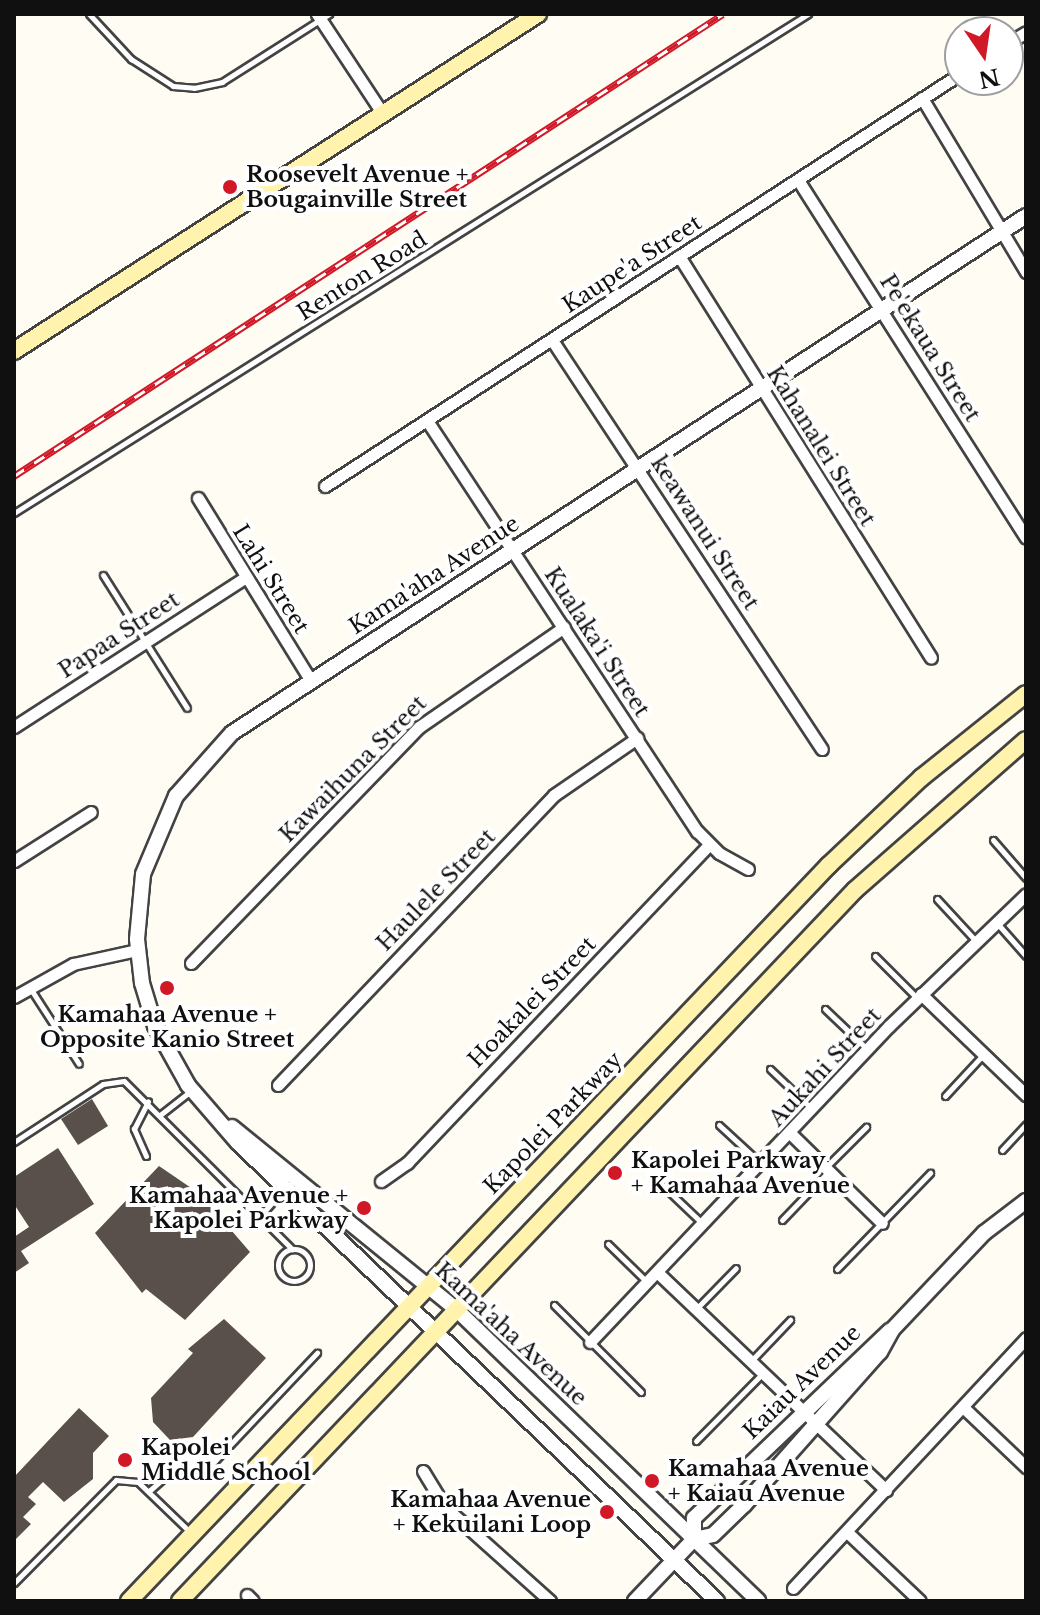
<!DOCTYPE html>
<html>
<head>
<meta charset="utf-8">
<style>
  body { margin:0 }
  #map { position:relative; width:1040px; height:1615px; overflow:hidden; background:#fffcf3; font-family:"Libre Baskerville",serif }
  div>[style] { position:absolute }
  .building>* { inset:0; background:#5a504b }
  .roads { filter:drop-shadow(2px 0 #434343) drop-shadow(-2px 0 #434343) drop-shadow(0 2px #434343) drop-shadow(0 -2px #434343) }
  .service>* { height:5px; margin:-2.5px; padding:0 2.5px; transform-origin:2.5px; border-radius:2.5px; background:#fff }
  .service>.ring { margin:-2.5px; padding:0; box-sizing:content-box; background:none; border:5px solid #fff; border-radius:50% }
  .minor>* { height:11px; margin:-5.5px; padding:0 5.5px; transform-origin:5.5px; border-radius:5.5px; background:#fff }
  .tertiary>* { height:14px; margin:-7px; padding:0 7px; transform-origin:7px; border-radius:7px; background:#fff }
  .secondary>* { height:16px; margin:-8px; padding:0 8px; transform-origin:8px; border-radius:8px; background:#fff3ae }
  .rail>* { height:7px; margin-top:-3.5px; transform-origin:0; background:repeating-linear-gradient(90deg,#fff 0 12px,#d11827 0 24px); box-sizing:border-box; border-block:2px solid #d11827 }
  .dots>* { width:22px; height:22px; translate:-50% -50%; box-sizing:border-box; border:4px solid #fff; border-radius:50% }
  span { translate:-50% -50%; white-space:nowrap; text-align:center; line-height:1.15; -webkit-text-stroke:8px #fff; paint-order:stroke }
  .poi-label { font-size:22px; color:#101010; font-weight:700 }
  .left { translate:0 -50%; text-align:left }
  .right { translate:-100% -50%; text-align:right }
  .street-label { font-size:22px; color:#101010 }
  .frame { position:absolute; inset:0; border:16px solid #101010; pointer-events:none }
  .north { position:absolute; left:944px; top:16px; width:80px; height:80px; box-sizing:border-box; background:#fff; border:2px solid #9f9f9f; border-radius:50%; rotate:167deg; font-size:22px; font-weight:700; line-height:32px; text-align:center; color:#101010 }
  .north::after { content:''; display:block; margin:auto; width:28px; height:36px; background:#d11827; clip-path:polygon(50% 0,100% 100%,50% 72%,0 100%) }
</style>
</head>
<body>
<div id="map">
  <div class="building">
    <div style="clip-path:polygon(92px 1099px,108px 1126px,78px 1145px,61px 1119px)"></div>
    <div style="clip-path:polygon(58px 1148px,94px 1204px,21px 1251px,29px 1263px,14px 1273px,14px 1237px,29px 1227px,14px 1204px,14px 1177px)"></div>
    <div style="clip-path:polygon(159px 1166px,200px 1194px,250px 1252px,185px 1320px,146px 1289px,142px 1293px,95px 1233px)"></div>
    <div style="clip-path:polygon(224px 1319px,266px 1358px,193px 1437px,170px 1440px,153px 1422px,151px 1398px,193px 1353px,188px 1349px)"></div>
    <div style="clip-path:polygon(79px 1408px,109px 1436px,93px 1453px,93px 1479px,64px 1502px,43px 1482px,28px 1497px,36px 1504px,23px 1517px,31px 1524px,14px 1541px,14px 1477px)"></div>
  </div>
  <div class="roads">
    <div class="service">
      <div style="left:89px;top:14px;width:62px;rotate:47deg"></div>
      <div style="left:131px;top:59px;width:50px;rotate:32.7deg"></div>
      <div style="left:173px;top:86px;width:21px;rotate:5deg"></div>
      <div style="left:194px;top:88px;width:29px;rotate:-12deg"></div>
      <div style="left:222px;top:82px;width:127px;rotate:-32.4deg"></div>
      <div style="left:14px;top:513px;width:938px;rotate:-32.15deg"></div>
      <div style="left:103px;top:575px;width:157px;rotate:57.7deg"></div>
      <div style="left:993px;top:840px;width:50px;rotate:49deg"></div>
      <div style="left:937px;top:899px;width:56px;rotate:47.2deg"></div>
      <div style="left:996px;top:922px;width:45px;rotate:48.6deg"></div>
      <div style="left:875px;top:956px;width:58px;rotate:45deg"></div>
      <div style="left:30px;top:988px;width:90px;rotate:57.2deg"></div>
      <div style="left:825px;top:1009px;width:58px;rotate:43.6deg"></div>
      <div style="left:770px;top:1069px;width:58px;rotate:43.6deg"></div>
      <div style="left:945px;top:1096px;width:56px;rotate:-47.2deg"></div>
      <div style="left:160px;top:1115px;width:39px;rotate:-38deg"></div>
      <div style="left:719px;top:1125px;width:53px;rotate:42.7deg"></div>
      <div style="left:14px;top:1142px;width:106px;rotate:-33.1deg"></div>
      <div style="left:103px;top:1084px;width:21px;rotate:-8deg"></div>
      <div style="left:124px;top:1081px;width:238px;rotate:45deg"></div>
      <div style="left:1002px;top:1150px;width:35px;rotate:-47deg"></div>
      <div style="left:146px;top:1156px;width:30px;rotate:-114deg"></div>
      <div style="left:134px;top:1129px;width:31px;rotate:-63deg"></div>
      <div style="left:826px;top:1167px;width:57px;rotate:-45deg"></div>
      <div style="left:662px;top:1185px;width:57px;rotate:43.6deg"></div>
      <div style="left:262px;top:1214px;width:30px;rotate:-49deg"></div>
      <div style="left:782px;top:1220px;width:66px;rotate:-46.2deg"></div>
      <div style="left:608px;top:1244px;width:54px;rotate:44.3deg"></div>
      <div class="ring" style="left:278px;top:1249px;width:27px;height:27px"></div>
      <div style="left:837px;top:1269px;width:134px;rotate:-45.9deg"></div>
      <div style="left:554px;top:1305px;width:123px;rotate:45deg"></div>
      <div style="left:696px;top:1309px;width:57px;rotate:-45.7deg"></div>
      <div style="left:751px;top:1361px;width:57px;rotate:-46.4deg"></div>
      <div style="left:696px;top:1441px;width:94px;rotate:-45.4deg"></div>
      <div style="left:149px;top:1491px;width:21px;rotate:-41deg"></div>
      <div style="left:165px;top:1477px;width:46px;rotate:-13.7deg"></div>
      <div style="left:210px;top:1466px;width:156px;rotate:-46.6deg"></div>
      <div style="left:14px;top:1583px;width:145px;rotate:-45.3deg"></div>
      <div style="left:116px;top:1480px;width:22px;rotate:5deg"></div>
      <div style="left:138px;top:1482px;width:71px;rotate:43.9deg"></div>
    </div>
    <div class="minor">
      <div style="left:317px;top:14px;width:120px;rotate:56.6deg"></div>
      <div style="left:1008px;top:43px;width:21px;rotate:-31deg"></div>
      <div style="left:922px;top:98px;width:203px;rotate:59.1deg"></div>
      <div style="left:798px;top:180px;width:424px;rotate:57.5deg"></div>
      <div style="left:679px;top:256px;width:474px;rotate:57.9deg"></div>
      <div style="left:552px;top:340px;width:490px;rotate:56.6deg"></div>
      <div style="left:428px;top:422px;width:490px;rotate:56.7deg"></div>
      <div style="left:697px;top:831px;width:31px;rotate:45deg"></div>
      <div style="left:719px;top:853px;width:33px;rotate:29deg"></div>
      <div style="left:325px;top:486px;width:757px;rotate:-32.98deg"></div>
      <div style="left:198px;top:498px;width:215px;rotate:58.3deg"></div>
      <div style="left:14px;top:727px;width:276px;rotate:-32.9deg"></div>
      <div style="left:14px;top:861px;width:91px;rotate:-32.5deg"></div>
      <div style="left:191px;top:963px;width:328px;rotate:-46deg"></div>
      <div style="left:419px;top:727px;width:176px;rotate:-34.6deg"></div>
      <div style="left:921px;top:994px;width:146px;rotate:43.9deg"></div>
      <div style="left:14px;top:997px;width:68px;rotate:-29.2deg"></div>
      <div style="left:73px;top:964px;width:66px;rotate:-12.3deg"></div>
      <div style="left:278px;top:1085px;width:400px;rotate:-46.4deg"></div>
      <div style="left:554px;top:795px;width:101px;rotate:-34.5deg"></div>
      <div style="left:791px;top:1134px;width:127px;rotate:44.4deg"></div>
      <div style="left:381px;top:1181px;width:32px;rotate:-35deg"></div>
      <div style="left:407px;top:1163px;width:439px;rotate:-46.5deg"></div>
      <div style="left:658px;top:1273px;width:315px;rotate:43.6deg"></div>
      <div style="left:590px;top:1342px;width:435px;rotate:-46.6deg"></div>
      <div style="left:889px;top:1026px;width:190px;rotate:-43.9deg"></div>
      <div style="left:964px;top:1408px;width:86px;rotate:43.6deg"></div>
      <div style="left:423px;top:1471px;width:42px;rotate:58.6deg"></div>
      <div style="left:445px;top:1507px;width:141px;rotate:41.8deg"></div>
      <div style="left:847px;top:1532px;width:100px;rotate:43.4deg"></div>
      <div style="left:793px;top:1588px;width:342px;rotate:-47deg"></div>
      <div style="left:247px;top:1595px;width:8px;rotate:45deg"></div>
    </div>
    <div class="tertiary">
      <div style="left:232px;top:1127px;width:290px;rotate:39.1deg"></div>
      <div style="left:457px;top:1310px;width:419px;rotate:44deg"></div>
      <div style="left:694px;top:1539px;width:19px;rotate:-12deg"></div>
      <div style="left:713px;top:1535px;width:43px;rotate:-44.1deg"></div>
      <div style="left:744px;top:1505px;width:205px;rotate:-48.4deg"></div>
      <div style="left:880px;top:1352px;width:25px;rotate:-61deg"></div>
      <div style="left:892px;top:1330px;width:134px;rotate:-46.5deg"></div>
      <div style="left:984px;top:1233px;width:53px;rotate:-37.3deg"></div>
      <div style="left:694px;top:1539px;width:21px;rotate:-90deg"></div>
      <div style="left:694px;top:1518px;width:271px;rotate:-43.7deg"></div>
      <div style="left:635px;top:1601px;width:86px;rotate:-46.4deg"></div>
      <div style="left:717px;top:1601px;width:663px;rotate:-136.28deg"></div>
      <div style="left:238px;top:1143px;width:77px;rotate:-130.8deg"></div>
      <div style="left:188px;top:1085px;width:68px;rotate:-119.2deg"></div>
      <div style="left:155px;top:1026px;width:45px;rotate:-106.8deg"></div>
      <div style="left:142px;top:983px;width:44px;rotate:-96.5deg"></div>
      <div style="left:137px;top:939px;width:65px;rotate:-84.7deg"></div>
      <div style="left:143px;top:874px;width:85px;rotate:-67.1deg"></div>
      <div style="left:176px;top:796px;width:84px;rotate:-48.4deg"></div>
      <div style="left:232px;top:733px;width:947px;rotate:-33.07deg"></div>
    </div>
    <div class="secondary">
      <div style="left:14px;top:351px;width:623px;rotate:-32.75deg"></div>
      <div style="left:129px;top:1601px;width:1016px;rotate:-46.44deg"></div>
      <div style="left:829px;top:865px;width:127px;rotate:-43.4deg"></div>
      <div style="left:921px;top:778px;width:134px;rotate:-38.7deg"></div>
      <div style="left:180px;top:1601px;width:980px;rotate:-46.49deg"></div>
      <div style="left:855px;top:890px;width:227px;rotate:-41.3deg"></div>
    </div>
  </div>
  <div class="rail">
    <div style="left:14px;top:476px;width:846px;rotate:-33.09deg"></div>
  </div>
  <div class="dots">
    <div style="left:230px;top:187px;background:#d11827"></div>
    <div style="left:167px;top:988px;background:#d11827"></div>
    <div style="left:615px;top:1173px;background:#d11827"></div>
    <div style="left:364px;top:1208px;background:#d11827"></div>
    <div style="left:125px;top:1460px;background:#d11827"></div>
    <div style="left:652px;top:1481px;background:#d11827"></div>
    <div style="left:607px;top:1512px;background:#d11827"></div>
  </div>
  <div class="poi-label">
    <span class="left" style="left:246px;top:187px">Roosevelt Avenue +<br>Bougainville Street</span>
    <span style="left:167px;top:1027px">Kamahaa Avenue +<br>Opposite Kanio Street</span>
    <span class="left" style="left:631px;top:1173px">Kapolei Parkway<br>+ Kamahaa Avenue</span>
    <span class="right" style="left:348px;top:1208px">Kamahaa Avenue +<br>Kapolei Parkway</span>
    <span class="left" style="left:141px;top:1460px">Kapolei<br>Middle School</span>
    <span class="left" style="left:668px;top:1481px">Kamahaa Avenue<br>+ Kaiau Avenue</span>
    <span class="right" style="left:591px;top:1512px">Kamahaa Avenue<br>+ Kekuilani Loop</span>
  </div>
  <div class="street-label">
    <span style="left:632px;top:264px;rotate:-33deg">Kaupe'a Street</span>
    <span style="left:362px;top:276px;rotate:-32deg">Renton Road</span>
    <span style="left:930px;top:348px;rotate:58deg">Pe'ekaua Street</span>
    <span style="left:821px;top:446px;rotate:58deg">Kahanalei Street</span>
    <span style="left:705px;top:533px;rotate:57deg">keawanui Street</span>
    <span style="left:434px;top:575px;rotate:-33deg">Kama'aha Avenue</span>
    <span style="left:271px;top:579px;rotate:58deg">Lahi Street</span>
    <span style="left:119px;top:635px;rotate:-33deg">Papaa Street</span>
    <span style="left:597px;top:642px;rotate:57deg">Kualaka'i Street</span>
    <span style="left:353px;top:769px;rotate:-45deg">Kawaihuna Street</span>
    <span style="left:436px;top:890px;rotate:-46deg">Haulele Street</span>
    <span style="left:532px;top:1002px;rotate:-46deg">Hoakalei Street</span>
    <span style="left:825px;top:1067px;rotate:-47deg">Aukahi Street</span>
    <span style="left:553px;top:1123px;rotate:-46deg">Kapolei Parkway</span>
    <span style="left:511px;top:1334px;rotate:43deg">Kama'aha Avenue</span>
    <span style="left:802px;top:1382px;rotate:-44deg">Kaiau Avenue</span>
  </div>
  <div class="frame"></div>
  <div class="north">N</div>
</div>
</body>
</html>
